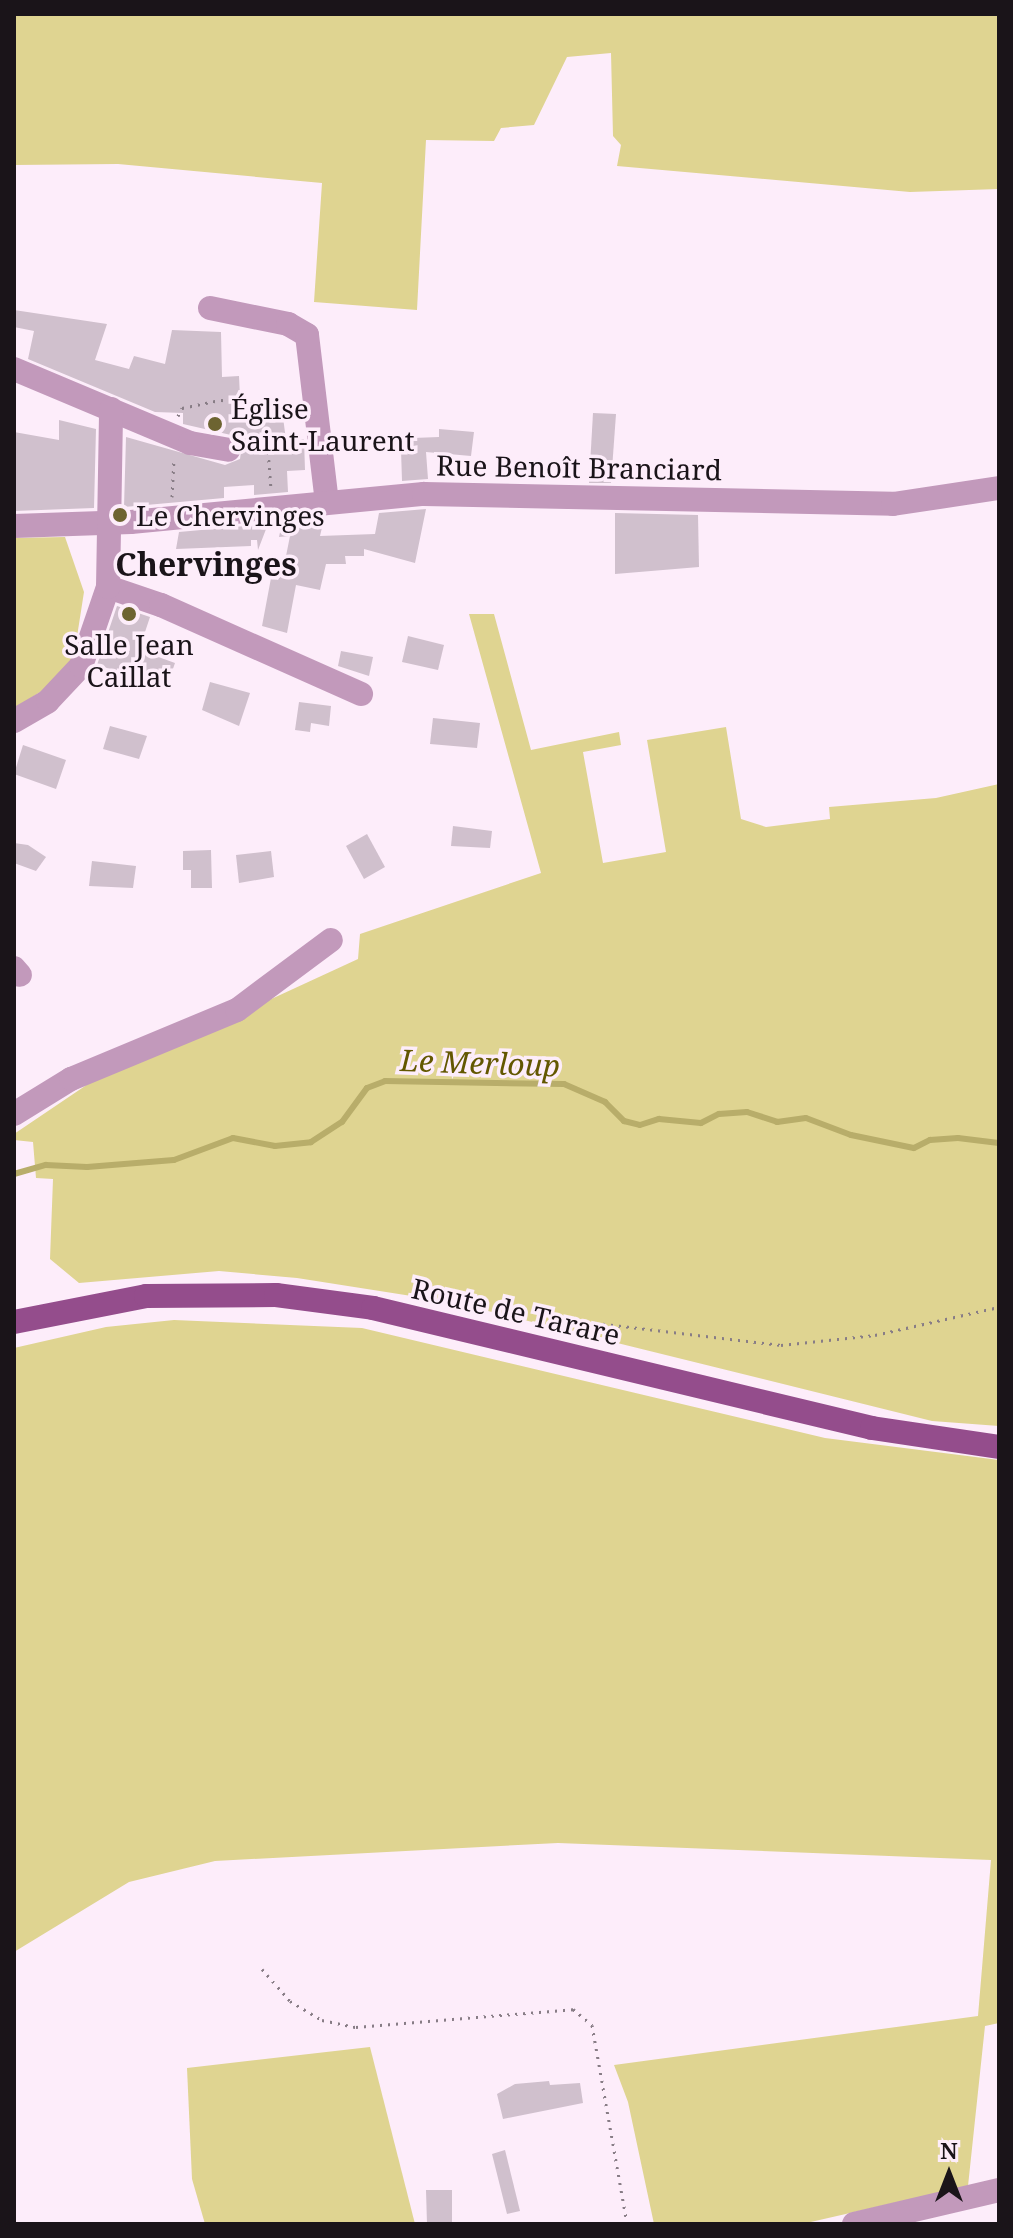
<!DOCTYPE html>
<html>
<head>
<meta charset="utf-8">
<style>
  body { margin:0 }
  #map { position:relative; width:1013px; height:2238px; overflow:hidden; background:#fdedfa; font-family:"Noto Serif",serif }
  div>[style] { position:absolute }
  .green>* { inset:0; background:#dfd491 }
  .stream>* { height:6px; margin:-3px; padding:0 3px; transform-origin:3px; border-radius:3px; background:#b8ad6a }
  .building>* { inset:0; background:#d0c0cd }
  .path>* { height:3px; margin-top:-1.5px; transform-origin:0; background:repeating-linear-gradient(90deg,#887d86 0 2px,transparent 0 8px) }
  .minor>* { height:24px; margin:-12px; padding:0 12px; transform-origin:12px; border-radius:12px; background:#c299bb }
  .major>* { height:24px; margin:-12px; padding:0 12px; transform-origin:12px; border-radius:12px; background:#944d8c }
  .dots>* { width:22px; height:22px; translate:-50% -50%; box-sizing:border-box; border:4px solid #fdedfa; border-radius:50% }
  span { translate:-50% -50%; white-space:nowrap; text-align:center; line-height:1.15; -webkit-text-stroke:7px #fdedfa; paint-order:stroke }
  .poi-label { font-size:28px; color:#1a1419 }
  .left { translate:0 -50%; text-align:left }
  .street-label { font-size:28px; color:#1a1419 }
  .water-label { font-size:30px; color:#635701; font-style:italic }
  .quarter-label { font-size:32px; color:#1a1419; font-weight:700 }
  .frame { position:absolute; inset:0; border:16px solid #1a1419; pointer-events:none }
  .north { position:absolute; left:909px; top:2134px; width:80px; height:80px; -webkit-text-stroke:6px #fdedfa; paint-order:stroke; rotate:0deg; font-size:22px; font-weight:700; line-height:32px; text-align:center; color:#1a1419 }
  .north::after { content:''; display:block; margin:auto; width:28px; height:36px; background:#1a1419; clip-path:polygon(50% 0,100% 100%,50% 72%,0 100%) }
</style>
</head>
<body>
<div id="map">
  <div class="green">
    <div style="clip-path:polygon(14px 14px,999px 14px,999px 189px,910px 192px,617px 166px,621px 145px,613px 136px,611px 53px,567px 57px,534px 125px,501px 128px,494px 141px,426px 140px,417px 310px,314px 302px,322px 183px,118px 164px,14px 165px)"></div>
    <div style="clip-path:polygon(65px 537px,84px 592px,73px 662px,57px 681px,14px 709px,14px 538px)"></div>
    <div style="clip-path:polygon(469px 614px,494px 614px,531px 750px,619px 732px,621px 745px,583px 752px,603px 863px,666px 852px,647px 740px,726px 727px,741px 819px,766px 827px,830px 819px,829px 807px,936px 798px,999px 784px,999px 1426px,932px 1421px,456px 1303px,297px 1278px,219px 1271px,79px 1283px,50px 1259px,53px 1179px,36px 1178px,33px 1142px,14px 1140px,14px 1134px,91px 1082px,358px 959px,360px 934px,541px 873px)"></div>
    <div style="clip-path:polygon(174px 1320px,362px 1328px,825px 1438px,999px 1460px,999px 2023px,985px 2026px,968px 2186px,802px 2224px,654px 2224px,628px 2102px,614px 2065px,978px 2016px,991px 1860px,558px 1843px,215px 1861px,129px 1882px,14px 1952px,14px 1348px,106px 1327px)"></div>
    <div style="clip-path:polygon(370px 2047px,415px 2224px,205px 2224px,192px 2179px,187px 2068px)"></div>
  </div>
  <div class="stream">
    <div style="left:14px;top:1174px;width:33px;rotate:-16deg"></div>
    <div style="left:46px;top:1165px;width:41px;rotate:2.8deg"></div>
    <div style="left:87px;top:1167px;width:87px;rotate:-4.6deg"></div>
    <div style="left:174px;top:1160px;width:63px;rotate:-20.4deg"></div>
    <div style="left:233px;top:1138px;width:43px;rotate:10.8deg"></div>
    <div style="left:275px;top:1146px;width:36px;rotate:-6deg"></div>
    <div style="left:311px;top:1142px;width:37px;rotate:-33deg"></div>
    <div style="left:342px;top:1122px;width:42px;rotate:-53.7deg"></div>
    <div style="left:367px;top:1088px;width:19px;rotate:-21deg"></div>
    <div style="left:385px;top:1081px;width:179px;rotate:1deg"></div>
    <div style="left:564px;top:1084px;width:45px;rotate:23.7deg"></div>
    <div style="left:605px;top:1102px;width:27px;rotate:45deg"></div>
    <div style="left:624px;top:1121px;width:16px;rotate:14deg"></div>
    <div style="left:640px;top:1125px;width:20px;rotate:-18deg"></div>
    <div style="left:659px;top:1119px;width:42px;rotate:5.4deg"></div>
    <div style="left:701px;top:1123px;width:20px;rotate:-27deg"></div>
    <div style="left:719px;top:1114px;width:28px;rotate:-4deg"></div>
    <div style="left:747px;top:1112px;width:32px;rotate:18deg"></div>
    <div style="left:777px;top:1122px;width:29px;rotate:-8deg"></div>
    <div style="left:806px;top:1118px;width:48px;rotate:20.7deg"></div>
    <div style="left:851px;top:1135px;width:64px;rotate:11.7deg"></div>
    <div style="left:914px;top:1148px;width:18px;rotate:-27deg"></div>
    <div style="left:930px;top:1140px;width:28px;rotate:-4deg"></div>
    <div style="left:958px;top:1138px;width:41px;rotate:7deg"></div>
  </div>
  <div class="building">
    <div style="clip-path:polygon(14px 310px,107px 324px,95px 360px,129px 369px,134px 356px,165px 364px,172px 330px,221px 332px,222px 377px,239px 376px,241px 418px,262px 401px,281px 402px,286px 440px,304px 439px,305px 470px,287px 471px,288px 492px,254px 495px,254px 485px,224px 487px,224px 498px,124px 507px,126px 437px,225px 465px,240px 459px,242px 444px,231px 435px,183px 424px,183px 413px,155px 412px,28px 359px,34px 331px,14px 327px)"></div>
    <div style="clip-path:polygon(593px 413px,616px 414px,611px 483px,589px 483px)"></div>
    <div style="clip-path:polygon(59px 420px,96px 429px,94px 508px,14px 511px,14px 432px,59px 440px)"></div>
    <div style="clip-path:polygon(439px 429px,474px 432px,471px 456px,426px 452px,428px 479px,402px 481px,401px 450px,387px 449px,387px 439px,439px 437px)"></div>
    <div style="clip-path:polygon(426px 509px,415px 563px,364px 549px,364px 556px,345px 556px,346px 564px,326px 564px,320px 590px,296px 585px,287px 633px,262px 626px,271px 578px,278px 580px,283px 571px,290px 536px,279px 537px,282px 523px,324px 519px,320px 536px,375px 534px,379px 513px)"></div>
    <div style="clip-path:polygon(615px 513px,698px 515px,699px 567px,615px 574px)"></div>
    <div style="clip-path:polygon(268px 524px,258px 550px,257px 540px,251px 540px,251px 546px,176px 549px,179px 532px)"></div>
    <div style="clip-path:polygon(117px 606px,150px 617px,139px 650px,175px 663px,167px 686px,97px 665px)"></div>
    <div style="clip-path:polygon(408px 636px,444px 645px,438px 670px,402px 662px)"></div>
    <div style="clip-path:polygon(341px 651px,373px 657px,369px 676px,338px 666px)"></div>
    <div style="clip-path:polygon(210px 682px,250px 693px,239px 726px,202px 710px)"></div>
    <div style="clip-path:polygon(299px 702px,331px 706px,329px 726px,311px 723px,310px 732px,295px 730px)"></div>
    <div style="clip-path:polygon(433px 718px,480px 723px,477px 748px,430px 744px)"></div>
    <div style="clip-path:polygon(110px 726px,147px 736px,139px 759px,103px 749px)"></div>
    <div style="clip-path:polygon(23px 745px,66px 760px,56px 789px,14px 774px)"></div>
    <div style="clip-path:polygon(453px 826px,492px 831px,490px 848px,451px 846px)"></div>
    <div style="clip-path:polygon(367px 834px,385px 867px,364px 879px,346px 846px)"></div>
    <div style="clip-path:polygon(14px 843px,28px 845px,46px 857px,36px 871px,14px 863px)"></div>
    <div style="clip-path:polygon(211px 850px,212px 888px,191px 888px,191px 870px,183px 870px,183px 851px)"></div>
    <div style="clip-path:polygon(271px 851px,274px 877px,239px 883px,236px 855px)"></div>
    <div style="clip-path:polygon(92px 861px,136px 866px,133px 888px,89px 886px)"></div>
    <div style="clip-path:polygon(549px 2081px,550px 2085px,580px 2083px,583px 2103px,503px 2119px,497px 2094px,515px 2084px)"></div>
    <div style="clip-path:polygon(505px 2150px,520px 2211px,507px 2214px,492px 2154px)"></div>
    <div style="clip-path:polygon(426px 2190px,452px 2190px,452px 2224px,427px 2224px)"></div>
  </div>
  <div class="path">
    <div style="left:178px;top:416px;width:9px;rotate:-63deg"></div>
    <div style="left:182px;top:408px;width:40px;rotate:-12deg"></div>
    <div style="left:221px;top:400px;width:30px;rotate:4deg"></div>
    <div style="left:251px;top:402px;width:42px;rotate:90deg"></div>
    <div style="left:250px;top:444px;width:19px;rotate:-25deg"></div>
    <div style="left:267px;top:436px;width:53px;rotate:85.7deg"></div>
    <div style="left:172px;top:497px;width:36px;rotate:-87deg"></div>
    <div style="left:546px;top:1327px;width:19px;rotate:-25deg"></div>
    <div style="left:563px;top:1319px;width:220px;rotate:6.8deg"></div>
    <div style="left:781px;top:1345px;width:95px;rotate:-6.1deg"></div>
    <div style="left:875px;top:1335px;width:127px;rotate:-12.7deg"></div>
    <div style="left:262px;top:1969px;width:43px;rotate:48.8deg"></div>
    <div style="left:290px;top:2001px;width:37px;rotate:31deg"></div>
    <div style="left:322px;top:2020px;width:35px;rotate:12deg"></div>
    <div style="left:356px;top:2027px;width:218px;rotate:-4.7deg"></div>
    <div style="left:573px;top:2009px;width:25px;rotate:40deg"></div>
    <div style="left:592px;top:2025px;width:202px;rotate:80deg"></div>
  </div>
  <div class="minor">
    <div style="left:210px;top:308px;width:80px;rotate:11.6deg"></div>
    <div style="left:288px;top:324px;width:22px;rotate:30deg"></div>
    <div style="left:307px;top:335px;width:168px;rotate:83.2deg"></div>
    <div style="left:14px;top:369px;width:191px;rotate:22.8deg"></div>
    <div style="left:190px;top:443px;width:39px;rotate:10deg"></div>
    <div style="left:14px;top:526px;width:117px;rotate:-2deg"></div>
    <div style="left:131px;top:522px;width:294px;rotate:-5.5deg"></div>
    <div style="left:424px;top:494px;width:469px;rotate:1.2deg"></div>
    <div style="left:893px;top:504px;width:107px;rotate:-8.6deg"></div>
    <div style="left:108px;top:587px;width:56px;rotate:18.8deg"></div>
    <div style="left:161px;top:605px;width:219px;rotate:24deg"></div>
    <div style="left:14px;top:721px;width:39px;rotate:-30deg"></div>
    <div style="left:48px;top:701px;width:48px;rotate:-46.7deg"></div>
    <div style="left:81px;top:666px;width:83px;rotate:-71.1deg"></div>
    <div style="left:108px;top:587px;width:178px;rotate:-89deg"></div>
    <div style="left:14px;top:968px;width:9px;rotate:49deg"></div>
    <div style="left:14px;top:1114px;width:67px;rotate:-31.6deg"></div>
    <div style="left:71px;top:1079px;width:180px;rotate:-22.6deg"></div>
    <div style="left:237px;top:1010px;width:117px;rotate:-36.7deg"></div>
    <div style="left:854px;top:2224px;width:149px;rotate:-13.2deg"></div>
  </div>
  <div class="major">
    <div style="left:14px;top:1322px;width:135px;rotate:-11.1deg"></div>
    <div style="left:146px;top:1296px;width:130px;rotate:-0.4deg"></div>
    <div style="left:276px;top:1295px;width:98px;rotate:7.6deg"></div>
    <div style="left:373px;top:1308px;width:513px;rotate:13.52deg"></div>
    <div style="left:872px;top:1428px;width:128px;rotate:8.5deg"></div>
  </div>
  <div class="dots">
    <div style="left:215px;top:424px;background:#6d6431"></div>
    <div style="left:120px;top:515px;background:#6d6431"></div>
    <div style="left:129px;top:614px;background:#6d6431"></div>
  </div>
  <div class="poi-label">
    <span class="left" style="left:231px;top:424px">Église<br>Saint-Laurent</span>
    <span class="left" style="left:136px;top:515px">Le Chervinges</span>
    <span style="left:129px;top:660px">Salle Jean<br>Caillat</span>
  </div>
  <div class="street-label">
    <span style="left:579px;top:467px;rotate:1deg">Rue Benoît Branciard</span>
    <span style="left:516px;top:1311px;rotate:13deg">Route de Tarare</span>
  </div>
  <div class="water-label">
    <span style="left:480px;top:1063px;rotate:2deg">Le Merloup</span>
  </div>
  <div class="quarter-label">
    <span style="left:206px;top:564px">Chervinges</span>
  </div>
  <div class="frame"></div>
  <div class="north">N</div>
</div>
</body>
</html>
